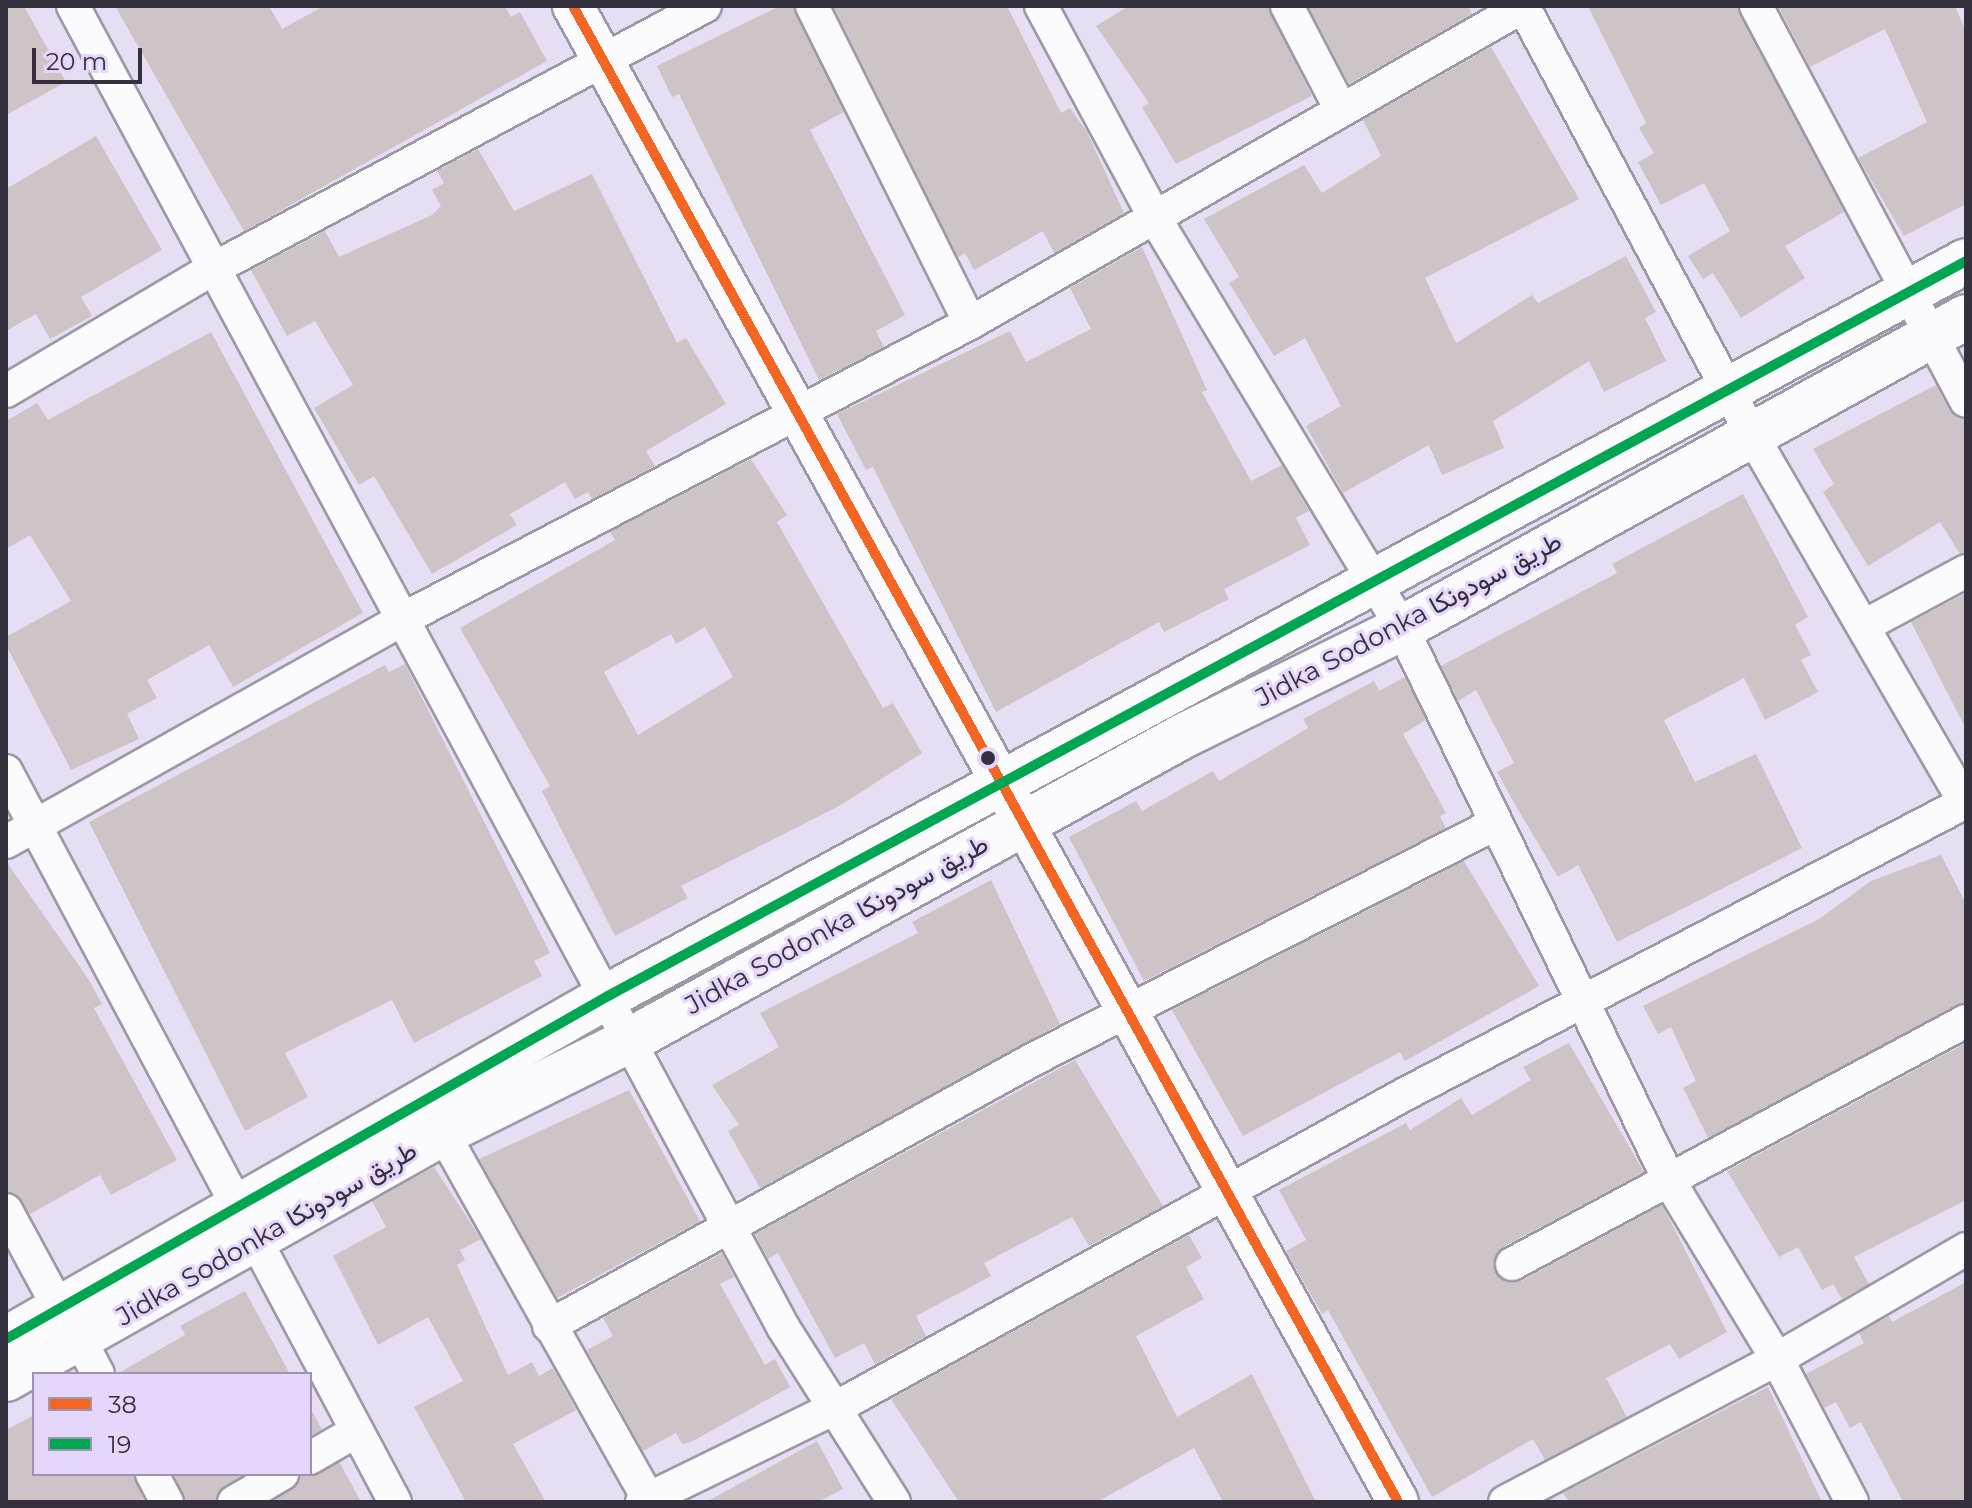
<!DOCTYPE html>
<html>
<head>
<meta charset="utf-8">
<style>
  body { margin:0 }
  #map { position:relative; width:1972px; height:1508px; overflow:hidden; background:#e6dff3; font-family:Montserrat,Vazirmatn,sans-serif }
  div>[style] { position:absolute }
  .building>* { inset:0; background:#cdc4c7 }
  .roads { filter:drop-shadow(2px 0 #9d98a7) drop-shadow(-2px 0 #9d98a7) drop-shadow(0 2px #9d98a7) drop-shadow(0 -2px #9d98a7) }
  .minor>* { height:32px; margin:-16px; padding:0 16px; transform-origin:16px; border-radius:16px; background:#fbfafd }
  .tertiary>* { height:40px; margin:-20px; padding:0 20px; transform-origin:20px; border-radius:20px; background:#fbfafd }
  .secondary>* { height:44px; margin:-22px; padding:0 22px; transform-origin:22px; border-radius:22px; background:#fbfafd }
  .bus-1>* { height:10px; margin:-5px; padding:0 5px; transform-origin:5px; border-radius:5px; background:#f26522 }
  .bus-2>* { height:10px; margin:-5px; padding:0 5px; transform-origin:5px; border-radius:5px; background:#00a651 }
  .dots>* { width:22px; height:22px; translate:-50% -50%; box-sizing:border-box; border:4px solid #e4d7fb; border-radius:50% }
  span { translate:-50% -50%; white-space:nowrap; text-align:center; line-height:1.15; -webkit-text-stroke:6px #e4d7fb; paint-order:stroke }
  .street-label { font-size:26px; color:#35303d }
  .frame { position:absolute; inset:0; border:8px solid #35303d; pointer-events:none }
  .legend { position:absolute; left:32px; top:1372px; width:280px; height:104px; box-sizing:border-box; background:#e4d7fb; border:2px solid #9e94af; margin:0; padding:10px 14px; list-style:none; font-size:24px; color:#35303d }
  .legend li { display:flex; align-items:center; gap:16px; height:40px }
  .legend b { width:40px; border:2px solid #9e94af }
  .scale { position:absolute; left:32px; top:48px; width:110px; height:36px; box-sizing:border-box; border:4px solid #35303d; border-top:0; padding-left:10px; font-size:24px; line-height:28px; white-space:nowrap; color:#35303d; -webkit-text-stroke:6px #e4d7fb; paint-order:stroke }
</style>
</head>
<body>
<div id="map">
  <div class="building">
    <div style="clip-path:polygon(6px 6px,24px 6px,66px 82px,6px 115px)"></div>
    <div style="clip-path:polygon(115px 6px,269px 6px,282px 29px,324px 6px,505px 6px,511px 17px,520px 12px,547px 61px,244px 231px)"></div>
    <div style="clip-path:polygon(780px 6px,793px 6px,844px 112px,810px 130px,905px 315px,876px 331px,884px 347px,819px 380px,679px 94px,672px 97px,657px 66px)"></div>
    <div style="clip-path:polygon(833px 6px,1007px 6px,1061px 113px,1070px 108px,1087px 132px,1124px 213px,1054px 253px,1043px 231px,974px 270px,965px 253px,958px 257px)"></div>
    <div style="clip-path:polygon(1129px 6px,1268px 6px,1312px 96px,1176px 164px,1142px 107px,1149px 103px,1096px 26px)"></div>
    <div style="clip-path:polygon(1308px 6px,1468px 6px,1472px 14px,1349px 84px)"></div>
    <div style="clip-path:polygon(1588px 6px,1737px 6px,1844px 212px,1785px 246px,1805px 278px,1741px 318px,1713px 273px,1703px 279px,1688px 256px,1730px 231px,1704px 183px,1661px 205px,1638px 162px,1654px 153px,1639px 128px,1646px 123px)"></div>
    <div style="clip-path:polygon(1778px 6px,1955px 6px,1966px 32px,1966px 204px,1904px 236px,1858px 158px,1927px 122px,1885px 29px,1810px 67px)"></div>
    <div style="clip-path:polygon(1491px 47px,1579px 199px,1425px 278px,1456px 343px,1532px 295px,1538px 303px,1626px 256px,1656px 312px,1645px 318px,1666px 361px,1604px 392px,1589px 361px,1493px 421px,1504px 448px,1442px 475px,1429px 445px,1343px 493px,1306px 426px,1341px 406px,1305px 338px,1274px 356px,1229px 283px,1239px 277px,1204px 219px,1304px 165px,1322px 193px,1381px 156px,1363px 120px)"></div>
    <div style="clip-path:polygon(96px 136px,162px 250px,81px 297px,92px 316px,50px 339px,36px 314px,6px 331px,6px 189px)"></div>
    <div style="clip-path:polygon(478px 149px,514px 211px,592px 174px,677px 343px,686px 338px,726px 404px,646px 451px,655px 466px,592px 499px,588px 492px,575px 499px,565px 482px,510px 514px,517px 525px,432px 574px,374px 476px,359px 485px,314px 408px,353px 385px,315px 321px,287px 336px,251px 270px,325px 231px,339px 257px,432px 215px,441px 206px,432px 190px,444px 183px,437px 171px)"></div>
    <div style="clip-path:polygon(1142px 247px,1207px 390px,1202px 392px,1251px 481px,1282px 465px,1309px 511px,1296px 518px,1310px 545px,1224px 589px,1229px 599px,1164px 632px,1159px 622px,996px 712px,873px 467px,866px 470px,837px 414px,1010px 331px,1026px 362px,1091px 329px,1070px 288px)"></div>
    <div style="clip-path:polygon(211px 332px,363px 613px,233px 687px,209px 645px,147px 680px,157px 698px,127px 714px,139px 739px,71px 770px,6px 645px,6px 637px,71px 601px,30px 535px,6px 549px,6px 421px,37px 403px,48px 420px)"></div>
    <div style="clip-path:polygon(1936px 385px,1950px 411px,1966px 420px,1966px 552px,1960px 554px,1940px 522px,1868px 566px,1823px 492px,1834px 484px,1813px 449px)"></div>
    <div style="clip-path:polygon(evenodd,751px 459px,787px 515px,777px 522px,883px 708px,893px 703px,922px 753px,841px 805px,681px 886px,688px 898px,615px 936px,542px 791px,550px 786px,460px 628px,615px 540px,610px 532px,751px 459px,705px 627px,733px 677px,638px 735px,604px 672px,671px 634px,676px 644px,705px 627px)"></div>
    <div style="clip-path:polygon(1743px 494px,1808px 617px,1795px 625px,1811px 655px,1801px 660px,1818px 692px,1765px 720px,1744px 678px,1664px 720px,1695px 782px,1756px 754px,1802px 848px,1617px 942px,1578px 865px,1558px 877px,1513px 801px,1497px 772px,1514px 763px,1476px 690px,1458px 701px,1441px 666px,1617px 573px,1612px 564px)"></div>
    <div style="clip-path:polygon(1966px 593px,1966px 729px,1911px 622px)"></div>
    <div style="clip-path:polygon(405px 664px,550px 953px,534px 961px,542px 976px,414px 1043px,392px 1000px,285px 1053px,308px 1097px,245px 1131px,89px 822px,385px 665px,389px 672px)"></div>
    <div style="clip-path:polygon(1405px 677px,1426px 720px,1403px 734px,1446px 813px,1440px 816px,1446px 828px,1144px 981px,1069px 837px,1136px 801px,1142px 811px,1213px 771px,1219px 781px,1308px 728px,1303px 719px,1374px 681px,1379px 691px)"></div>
    <div style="clip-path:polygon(1941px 855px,1966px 904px,1966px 1002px,1708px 1138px,1683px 1088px,1696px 1081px,1671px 1027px,1658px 1034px,1643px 1006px,1819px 919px,1871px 881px)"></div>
    <div style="clip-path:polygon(6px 861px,89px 980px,102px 1004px,94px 1008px,177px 1160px,111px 1195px,100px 1175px,30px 1214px,6px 1191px)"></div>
    <div style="clip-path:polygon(1464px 861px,1539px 986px,1405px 1061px,1400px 1052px,1243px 1136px,1172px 1010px)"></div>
    <div style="clip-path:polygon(991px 880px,1060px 1024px,760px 1188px,728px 1131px,739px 1125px,712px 1085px,779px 1047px,760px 1013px,918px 933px,912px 922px)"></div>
    <div style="clip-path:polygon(1569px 1043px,1644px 1172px,1503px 1247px,1496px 1274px,1521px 1281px,1662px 1205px,1727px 1332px,1679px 1359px,1670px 1344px,1606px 1378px,1627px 1417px,1545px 1460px,1533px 1439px,1432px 1497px,1328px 1310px,1322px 1314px,1286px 1251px,1306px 1240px,1279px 1190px,1406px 1123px,1410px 1130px,1461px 1098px,1472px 1115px,1531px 1080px,1523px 1067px)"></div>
    <div style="clip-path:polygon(1966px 1043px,1966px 1200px,1854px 1257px,1869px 1284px,1842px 1299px,1833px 1284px,1822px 1290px,1798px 1247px,1779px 1257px,1727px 1171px)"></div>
    <div style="clip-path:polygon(1075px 1060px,1163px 1206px,1089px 1246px,1072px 1217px,984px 1263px,991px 1276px,916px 1316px,926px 1336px,875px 1364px,864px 1343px,835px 1358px,778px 1253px,768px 1259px,755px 1234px)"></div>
    <div style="clip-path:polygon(629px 1090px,700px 1221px,557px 1298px,479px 1159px)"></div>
    <div style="clip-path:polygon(434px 1167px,481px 1239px,460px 1250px,465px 1260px,457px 1265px,508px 1375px,532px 1362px,539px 1376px,553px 1368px,576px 1410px,513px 1444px,546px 1502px,466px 1502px,414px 1407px,463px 1381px,428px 1317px,378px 1345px,333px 1256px,386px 1227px,372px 1201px)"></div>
    <div style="clip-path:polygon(1189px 1235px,1202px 1258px,1186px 1267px,1204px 1299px,1136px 1336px,1177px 1417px,1252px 1374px,1316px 1502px,1223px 1502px,1194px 1448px,1097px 1502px,959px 1502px,891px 1399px)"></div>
    <div style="clip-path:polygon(722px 1253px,734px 1277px,720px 1284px,765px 1365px,775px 1359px,790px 1387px,691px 1442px,682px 1444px,676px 1433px,643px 1451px,587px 1350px,613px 1336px,603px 1318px)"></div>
    <div style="clip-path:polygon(1966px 1282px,1966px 1502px,1903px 1502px,1861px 1422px,1850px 1428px,1836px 1402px,1824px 1408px,1806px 1374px,1864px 1343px,1859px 1333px,1889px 1316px,1892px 1322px)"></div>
    <div style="clip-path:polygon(245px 1291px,290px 1374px,117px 1374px,185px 1335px,180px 1326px)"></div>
    <div style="clip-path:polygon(1768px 1387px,1822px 1502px,1569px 1502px,1563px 1493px)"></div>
    <div style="clip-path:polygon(310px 1408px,322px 1429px,310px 1436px)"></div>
    <div style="clip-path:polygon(34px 1415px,34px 1474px,133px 1474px,145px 1502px,6px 1502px,6px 1430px)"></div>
    <div style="clip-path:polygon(817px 1441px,843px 1489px,818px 1502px,706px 1502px)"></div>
    <div style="clip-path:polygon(340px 1463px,361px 1502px,272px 1502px,301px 1475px)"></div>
    <div style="clip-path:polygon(174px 1474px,244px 1474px,215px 1502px,186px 1502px)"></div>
  </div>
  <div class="roads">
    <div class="minor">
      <div style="left:73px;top:6px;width:1500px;rotate:61.74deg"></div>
      <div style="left:783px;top:1327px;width:207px;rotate:57.6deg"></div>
      <div style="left:812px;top:6px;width:354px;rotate:63.5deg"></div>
      <div style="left:1041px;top:6px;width:243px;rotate:61.7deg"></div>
      <div style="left:1156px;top:220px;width:476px;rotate:58.9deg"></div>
      <div style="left:1402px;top:628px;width:618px;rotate:64.18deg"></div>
      <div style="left:1671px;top:1184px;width:205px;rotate:58.8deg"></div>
      <div style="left:1777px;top:1359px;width:161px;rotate:62.3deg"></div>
      <div style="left:1287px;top:6px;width:113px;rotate:62.5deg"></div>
      <div style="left:1523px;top:6px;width:489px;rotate:61.9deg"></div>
      <div style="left:1753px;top:437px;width:425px;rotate:59.9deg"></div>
      <div style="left:1756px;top:6px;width:447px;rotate:62deg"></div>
      <div style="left:6px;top:391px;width:238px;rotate:-30.6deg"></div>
      <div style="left:211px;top:270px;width:560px;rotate:-28.12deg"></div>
      <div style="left:1864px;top:626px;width:116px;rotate:-28.3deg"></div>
      <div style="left:6px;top:771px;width:828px;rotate:61.98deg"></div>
      <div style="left:6px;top:842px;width:453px;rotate:-29.3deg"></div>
      <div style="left:401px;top:620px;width:642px;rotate:-27.56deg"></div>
      <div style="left:970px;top:323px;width:638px;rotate:-29.78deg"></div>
      <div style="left:443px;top:1133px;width:423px;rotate:60.7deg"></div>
      <div style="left:6px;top:1210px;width:114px;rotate:61.6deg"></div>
      <div style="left:1512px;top:1264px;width:515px;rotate:-28.16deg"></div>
      <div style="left:549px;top:1326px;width:551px;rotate:-28.84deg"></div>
      <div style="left:1032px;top:1060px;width:517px;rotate:-27.01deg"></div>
      <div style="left:80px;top:1340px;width:38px;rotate:62deg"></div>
      <div style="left:310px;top:1458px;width:52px;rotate:-30deg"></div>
      <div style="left:152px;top:1474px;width:32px;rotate:62deg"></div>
      <div style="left:234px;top:1502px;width:56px;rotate:-30.3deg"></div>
      <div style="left:642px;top:1502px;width:219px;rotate:-26deg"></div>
      <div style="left:839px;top:1406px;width:649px;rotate:-28.86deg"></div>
      <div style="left:1407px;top:1093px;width:630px;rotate:-27.5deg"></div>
      <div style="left:1505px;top:1502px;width:307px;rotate:-27.7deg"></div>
      <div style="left:1777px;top:1359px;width:219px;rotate:-30.2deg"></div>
    </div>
    <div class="tertiary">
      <div style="left:573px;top:6px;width:1708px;rotate:61.12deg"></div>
    </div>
    <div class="secondary">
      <div style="left:6px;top:1339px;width:693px;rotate:-29.67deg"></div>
      <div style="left:608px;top:996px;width:1544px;rotate:-28.42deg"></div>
      <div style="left:6px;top:1379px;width:501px;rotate:-29.38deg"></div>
      <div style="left:443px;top:1133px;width:211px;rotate:-26.4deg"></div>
      <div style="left:632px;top:1039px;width:631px;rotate:-28.8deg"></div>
      <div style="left:1185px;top:735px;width:242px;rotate:-26.2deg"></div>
      <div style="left:1402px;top:628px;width:644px;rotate:-28.87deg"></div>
    </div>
  </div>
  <div class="bus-1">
    <div style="left:573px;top:6px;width:1708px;rotate:61.12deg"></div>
  </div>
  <div class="bus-2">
    <div style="left:6px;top:1339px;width:693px;rotate:-29.67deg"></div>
    <div style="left:608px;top:996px;width:1544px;rotate:-28.42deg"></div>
  </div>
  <div class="dots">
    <div style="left:988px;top:758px;background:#35303d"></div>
  </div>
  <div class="street-label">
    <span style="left:1409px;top:620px;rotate:-28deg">Jidka Sodonka طريق سودونكا</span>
    <span style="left:837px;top:925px;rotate:-29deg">Jidka Sodonka طريق سودونكا</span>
    <span style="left:267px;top:1234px;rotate:-30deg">Jidka Sodonka طريق سودونكا</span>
  </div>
  <div class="frame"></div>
  <ul class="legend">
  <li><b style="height:10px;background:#f26522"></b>38</li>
  <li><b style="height:10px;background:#00a651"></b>19</li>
  </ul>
  <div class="scale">20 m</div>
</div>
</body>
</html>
